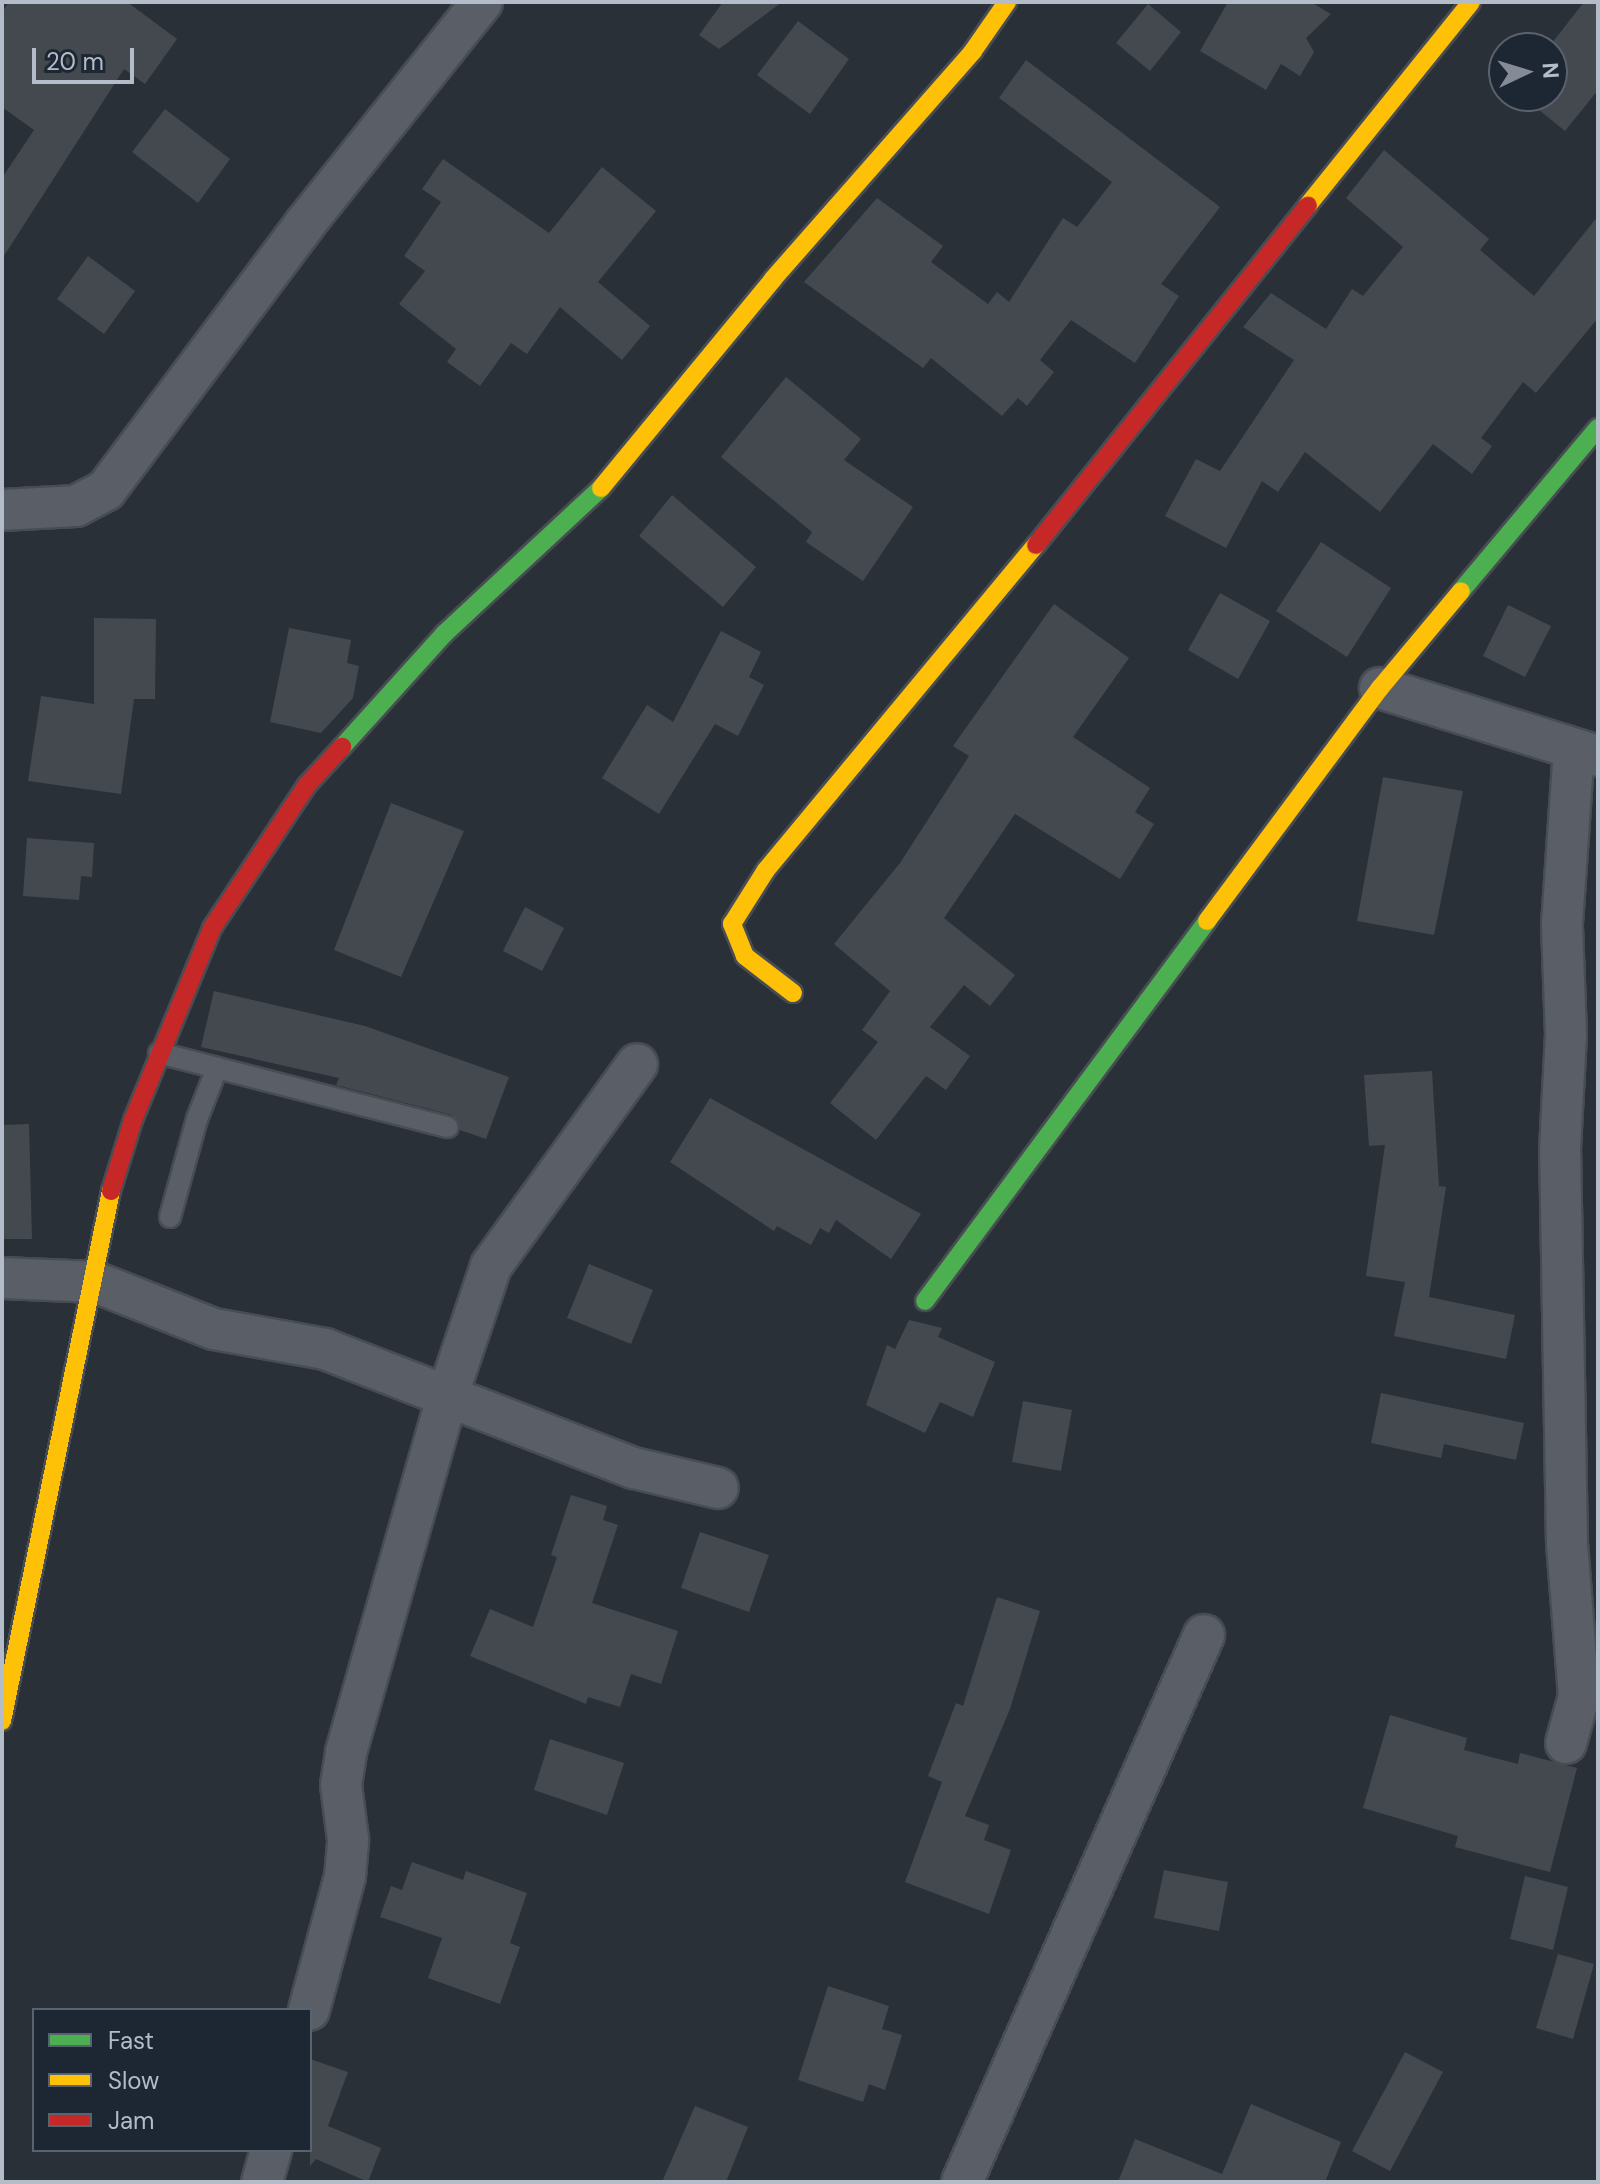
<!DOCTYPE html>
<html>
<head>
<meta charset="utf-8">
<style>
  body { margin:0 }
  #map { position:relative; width:1600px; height:2184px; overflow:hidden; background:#2a3038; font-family:"DM Sans",sans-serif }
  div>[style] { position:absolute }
  .building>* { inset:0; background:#444950 }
  .roads { filter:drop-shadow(2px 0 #484c53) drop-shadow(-2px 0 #484c53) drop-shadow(0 2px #484c53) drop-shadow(0 -2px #484c53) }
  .lane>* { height:20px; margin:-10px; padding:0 10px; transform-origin:10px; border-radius:10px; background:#5a5e66 }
  .street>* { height:40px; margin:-20px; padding:0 20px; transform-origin:20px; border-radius:20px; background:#5a5e66 }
  .fast>* { height:18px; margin:-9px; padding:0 9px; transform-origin:9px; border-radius:9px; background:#4caf50 }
  .slow>* { height:18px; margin:-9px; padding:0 9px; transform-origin:9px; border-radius:9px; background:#ffc107 }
  .jam>* { height:18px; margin:-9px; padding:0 9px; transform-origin:9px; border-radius:9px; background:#c62828 }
  span { translate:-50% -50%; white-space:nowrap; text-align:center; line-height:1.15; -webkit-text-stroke:6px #1d2633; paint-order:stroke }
  .frame { position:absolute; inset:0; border:4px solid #b4bcc9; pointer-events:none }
  .legend { position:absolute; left:32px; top:2008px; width:280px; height:144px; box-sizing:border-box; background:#1d2633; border:2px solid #59626f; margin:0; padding:10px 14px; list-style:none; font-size:24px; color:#b4bcc9 }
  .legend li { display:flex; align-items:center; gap:16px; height:40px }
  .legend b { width:40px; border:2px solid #59626f }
  .north { position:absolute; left:1488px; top:32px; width:80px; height:80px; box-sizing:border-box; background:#1d2633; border:2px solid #59626f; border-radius:50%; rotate:86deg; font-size:22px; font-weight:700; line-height:32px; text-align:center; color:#b4bcc9 }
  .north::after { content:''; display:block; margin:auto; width:28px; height:36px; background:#848b96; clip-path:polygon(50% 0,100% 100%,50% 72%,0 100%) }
  .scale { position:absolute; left:32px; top:48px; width:102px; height:36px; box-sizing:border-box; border:4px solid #b4bcc9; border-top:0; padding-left:10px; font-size:24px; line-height:28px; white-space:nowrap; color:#b4bcc9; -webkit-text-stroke:6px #1d2633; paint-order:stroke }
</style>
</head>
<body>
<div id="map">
  <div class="building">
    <div style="clip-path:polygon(9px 2px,127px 2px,177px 39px,145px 84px,124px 69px,2px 259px,2px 178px,34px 130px,2px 107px,2px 12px)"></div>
    <div style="clip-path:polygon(723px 2px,782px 2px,719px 49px,699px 35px)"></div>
    <div style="clip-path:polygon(1228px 2px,1311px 2px,1331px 14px,1306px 38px,1314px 52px,1300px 76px,1281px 64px,1266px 90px,1200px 51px)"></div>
    <div style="clip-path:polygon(1584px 2px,1598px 2px,1598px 90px,1565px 131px,1522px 96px,1552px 96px,1552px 48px,1548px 48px)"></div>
    <div style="clip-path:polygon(1148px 4px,1181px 32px,1150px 71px,1116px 43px)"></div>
    <div style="clip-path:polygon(798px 21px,849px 59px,810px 114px,757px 75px)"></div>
    <div style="clip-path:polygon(1026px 60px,1220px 207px,1161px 284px,1179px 296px,1135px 363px,1071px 320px,1040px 360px,1054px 372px,1027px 406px,1018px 398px,1002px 416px,931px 358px,923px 368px,804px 282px,877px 198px,943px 246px,931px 262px,988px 304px,997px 292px,1009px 302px,1063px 218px,1077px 227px,1112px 182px,999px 98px)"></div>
    <div style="clip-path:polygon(165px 109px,230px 159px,198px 203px,132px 152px)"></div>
    <div style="clip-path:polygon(1384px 150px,1489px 239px,1480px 250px,1534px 296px,1598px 216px,1598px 318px,1536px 393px,1523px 382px,1481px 438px,1492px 446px,1472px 474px,1433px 444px,1380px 512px,1305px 452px,1278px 492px,1262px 481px,1226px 548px,1165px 516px,1196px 459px,1220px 471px,1294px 360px,1243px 327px,1271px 293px,1326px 329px,1352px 289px,1363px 296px,1403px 247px,1346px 198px)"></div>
    <div style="clip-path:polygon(443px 159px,549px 233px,602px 167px,656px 211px,598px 282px,650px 326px,622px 360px,560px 307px,527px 354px,511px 343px,480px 386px,447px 362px,456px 349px,399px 304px,425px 271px,404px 256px,441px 202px,422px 189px)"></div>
    <div style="clip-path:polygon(88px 256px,135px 291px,104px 334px,57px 299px)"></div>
    <div style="clip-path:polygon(786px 377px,861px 439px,844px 460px,913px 507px,863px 581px,806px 542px,812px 532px,721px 457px)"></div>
    <div style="clip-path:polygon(672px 495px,756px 567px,723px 607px,639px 536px)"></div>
    <div style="clip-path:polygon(1321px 542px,1391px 588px,1347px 657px,1276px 611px)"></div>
    <div style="clip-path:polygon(1220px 593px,1270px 621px,1238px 679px,1188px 650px)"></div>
    <div style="clip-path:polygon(1054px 604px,1129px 658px,1073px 737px,1150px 788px,1135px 812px,1154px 824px,1120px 879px,1015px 814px,944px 918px,1015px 975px,990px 1006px,964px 985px,930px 1027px,970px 1056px,946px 1090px,926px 1076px,876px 1140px,830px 1103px,878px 1042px,862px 1030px,890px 991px,834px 944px,900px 863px,969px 756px,953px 746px)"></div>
    <div style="clip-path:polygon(1508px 605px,1551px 626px,1525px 677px,1483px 656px)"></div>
    <div style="clip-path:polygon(94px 618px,156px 619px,155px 699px,134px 699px,121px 794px,28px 781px,41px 696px,94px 704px)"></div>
    <div style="clip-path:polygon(289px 628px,351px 640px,347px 663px,359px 666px,353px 698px,321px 733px,270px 722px)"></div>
    <div style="clip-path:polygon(721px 631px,761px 652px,749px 677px,764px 685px,738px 736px,715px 724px,659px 814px,602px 778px,647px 705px,673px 722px)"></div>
    <div style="clip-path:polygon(1383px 777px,1463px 791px,1434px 935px,1357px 921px)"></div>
    <div style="clip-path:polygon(391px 803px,464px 831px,401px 977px,334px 950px)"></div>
    <div style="clip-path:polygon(27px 838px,94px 843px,92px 877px,81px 876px,79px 900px,23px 896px)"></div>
    <div style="clip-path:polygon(525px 907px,564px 928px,542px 971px,503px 951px)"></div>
    <div style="clip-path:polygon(214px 991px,365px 1026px,509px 1077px,486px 1139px,460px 1130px,452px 1115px,336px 1085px,339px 1078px,201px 1047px)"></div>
    <div style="clip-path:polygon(1432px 1071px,1439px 1186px,1446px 1187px,1429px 1297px,1515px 1315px,1506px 1359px,1394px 1336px,1405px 1282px,1366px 1276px,1385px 1145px,1369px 1146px,1364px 1075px)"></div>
    <div style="clip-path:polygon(710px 1098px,921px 1214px,891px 1259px,836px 1220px,829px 1233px,820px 1228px,811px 1245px,777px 1226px,774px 1231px,670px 1162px)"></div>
    <div style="clip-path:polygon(29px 1124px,32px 1239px,2px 1239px,2px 1125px)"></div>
    <div style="clip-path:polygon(589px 1264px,653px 1290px,631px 1344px,567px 1318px)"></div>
    <div style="clip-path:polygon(909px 1320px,942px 1328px,938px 1337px,995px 1362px,973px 1417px,940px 1402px,925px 1433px,866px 1405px,887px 1345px,895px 1349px)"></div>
    <div style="clip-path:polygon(1381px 1393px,1524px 1423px,1516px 1460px,1444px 1444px,1441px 1458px,1371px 1443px)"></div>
    <div style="clip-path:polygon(1023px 1401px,1072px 1410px,1061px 1471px,1012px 1462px)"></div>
    <div style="clip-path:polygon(571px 1495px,607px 1506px,603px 1520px,618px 1525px,592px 1603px,678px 1631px,661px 1684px,631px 1674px,620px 1707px,588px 1697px,586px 1704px,470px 1656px,490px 1609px,533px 1627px,557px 1557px,551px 1555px)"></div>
    <div style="clip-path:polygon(700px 1532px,769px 1555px,749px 1612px,681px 1588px)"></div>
    <div style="clip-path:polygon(997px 1597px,1040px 1611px,1010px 1709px,965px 1816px,989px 1825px,984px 1840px,1011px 1850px,989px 1914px,905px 1882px,942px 1782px,928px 1776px,956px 1703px,963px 1706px)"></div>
    <div style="clip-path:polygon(1390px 1715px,1467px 1738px,1464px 1750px,1518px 1764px,1520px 1753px,1577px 1768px,1550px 1872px,1455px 1847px,1458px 1836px,1363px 1808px)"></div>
    <div style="clip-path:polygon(550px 1739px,624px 1763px,607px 1815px,534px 1790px)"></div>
    <div style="clip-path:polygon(412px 1862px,463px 1880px,466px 1871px,527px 1893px,510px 1943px,520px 1947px,500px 2004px,428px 1978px,442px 1938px,380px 1917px,391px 1886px,402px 1890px)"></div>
    <div style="clip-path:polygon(1164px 1870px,1228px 1882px,1219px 1931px,1154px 1918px)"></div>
    <div style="clip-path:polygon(1525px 1876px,1568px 1887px,1553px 1950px,1510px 1939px)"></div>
    <div style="clip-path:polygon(1558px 1954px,1594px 1964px,1573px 2039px,1536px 2028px)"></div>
    <div style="clip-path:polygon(828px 1986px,889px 2006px,882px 2029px,902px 2035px,885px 2090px,869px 2084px,863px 2102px,798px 2080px)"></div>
    <div style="clip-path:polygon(1405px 2052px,1443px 2072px,1390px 2171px,1352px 2151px)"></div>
    <div style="clip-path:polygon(310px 2059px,348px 2072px,328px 2126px,381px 2148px,368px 2182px,316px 2159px,310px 2166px)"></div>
    <div style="clip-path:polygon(1251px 2104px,1341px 2142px,1325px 2182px,1118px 2182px,1135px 2139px,1222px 2174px)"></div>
    <div style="clip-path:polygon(695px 2106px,748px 2127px,726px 2182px,662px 2182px)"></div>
  </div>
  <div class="roads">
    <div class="lane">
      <div style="left:159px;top:1053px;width:298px;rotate:14.4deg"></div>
      <div style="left:170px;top:1217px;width:102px;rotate:-74.6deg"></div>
      <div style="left:197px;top:1119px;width:55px;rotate:-68.6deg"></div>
    </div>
    <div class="street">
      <div style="left:2px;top:510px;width:74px;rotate:-3.1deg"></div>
      <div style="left:76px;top:506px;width:34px;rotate:-28deg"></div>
      <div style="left:106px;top:490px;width:331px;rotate:-53.2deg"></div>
      <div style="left:304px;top:225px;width:285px;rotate:-51.4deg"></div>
      <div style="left:1380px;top:688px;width:228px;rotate:17.3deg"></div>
      <div style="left:2px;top:1278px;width:93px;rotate:2.5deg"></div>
      <div style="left:95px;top:1282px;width:128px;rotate:21.6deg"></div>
      <div style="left:214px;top:1329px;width:113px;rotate:10.2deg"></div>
      <div style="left:325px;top:1349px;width:331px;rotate:21.1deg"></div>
      <div style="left:634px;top:1468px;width:86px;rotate:13.4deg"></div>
      <div style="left:1566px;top:1743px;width:49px;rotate:-74.5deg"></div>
      <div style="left:1579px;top:1696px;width:151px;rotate:-94.5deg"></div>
      <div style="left:1567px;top:1545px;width:396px;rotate:-91deg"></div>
      <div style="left:1560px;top:1149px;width:114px;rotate:-87deg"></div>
      <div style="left:1566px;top:1035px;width:111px;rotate:-92.1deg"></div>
      <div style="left:1562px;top:924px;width:174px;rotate:-86.1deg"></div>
      <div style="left:309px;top:2010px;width:138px;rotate:-74.9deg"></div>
      <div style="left:345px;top:1877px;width:38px;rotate:-85deg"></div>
      <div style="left:348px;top:1839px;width:54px;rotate:-97.4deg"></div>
      <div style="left:341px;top:1785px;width:33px;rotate:-81deg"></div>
      <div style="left:346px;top:1752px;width:372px;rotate:-74.1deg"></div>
      <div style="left:448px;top:1394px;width:135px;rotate:-71.4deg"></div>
      <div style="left:491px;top:1266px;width:249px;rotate:-54.1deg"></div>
      <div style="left:262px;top:2182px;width:33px;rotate:-74deg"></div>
      <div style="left:962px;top:2182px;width:598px;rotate:-66.13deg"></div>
    </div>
    <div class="fast">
      <div style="left:1461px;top:591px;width:213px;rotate:-50deg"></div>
      <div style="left:342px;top:747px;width:152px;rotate:-47.9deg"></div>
      <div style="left:444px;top:634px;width:214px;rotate:-42.9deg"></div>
      <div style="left:925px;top:1301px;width:473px;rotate:-53.4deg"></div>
    </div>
    <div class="slow">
      <div style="left:1308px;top:205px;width:260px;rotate:-51.2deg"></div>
      <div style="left:601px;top:488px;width:271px;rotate:-50.5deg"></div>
      <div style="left:773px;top:279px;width:303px;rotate:-48.7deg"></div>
      <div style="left:973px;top:51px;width:60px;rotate:-55.2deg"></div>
      <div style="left:1207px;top:921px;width:290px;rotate:-53.4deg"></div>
      <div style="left:1380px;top:688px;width:126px;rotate:-50.1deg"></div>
      <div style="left:793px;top:993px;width:61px;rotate:-142.4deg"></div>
      <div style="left:745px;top:956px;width:35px;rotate:-112deg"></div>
      <div style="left:732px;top:924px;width:64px;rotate:-57.8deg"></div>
      <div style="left:766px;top:870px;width:423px;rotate:-50.3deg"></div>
      <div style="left:2px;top:1721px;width:541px;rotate:-78.38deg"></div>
    </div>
    <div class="jam">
      <div style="left:1036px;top:545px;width:435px;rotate:-51.3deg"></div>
      <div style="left:111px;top:1191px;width:74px;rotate:-72.8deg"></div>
      <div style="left:133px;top:1120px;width:208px;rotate:-67.6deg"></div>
      <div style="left:212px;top:928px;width:172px;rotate:-56.4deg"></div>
      <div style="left:307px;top:785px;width:52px;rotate:-47.4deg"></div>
    </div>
  </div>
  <div class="frame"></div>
  <ul class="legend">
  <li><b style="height:10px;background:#4caf50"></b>Fast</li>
  <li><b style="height:10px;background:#ffc107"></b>Slow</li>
  <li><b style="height:10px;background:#c62828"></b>Jam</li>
  </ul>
  <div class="north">N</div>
  <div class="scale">20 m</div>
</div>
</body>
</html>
